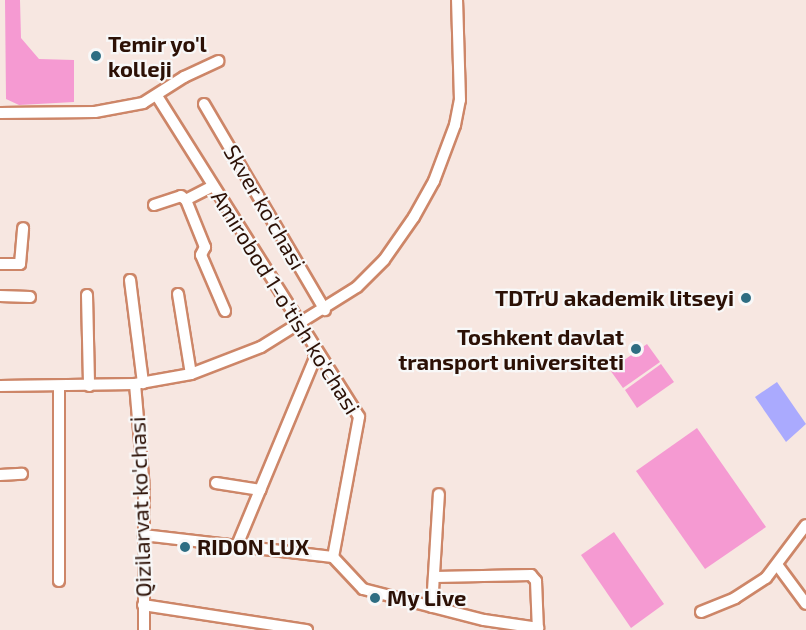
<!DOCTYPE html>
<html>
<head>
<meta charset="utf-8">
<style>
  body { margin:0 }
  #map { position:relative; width:806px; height:630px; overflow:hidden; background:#f7e7e1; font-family:"Exo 2",sans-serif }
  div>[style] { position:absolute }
  .green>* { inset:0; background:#f59ad2 }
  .water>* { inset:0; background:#aaaafe }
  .roads { filter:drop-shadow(2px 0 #cd8668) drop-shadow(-2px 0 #cd8668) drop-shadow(0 2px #cd8668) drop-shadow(0 -2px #cd8668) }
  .minor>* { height:10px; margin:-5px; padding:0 5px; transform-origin:5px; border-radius:5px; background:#fff }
  .dots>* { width:16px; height:16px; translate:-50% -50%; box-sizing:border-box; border:3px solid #f8f8f8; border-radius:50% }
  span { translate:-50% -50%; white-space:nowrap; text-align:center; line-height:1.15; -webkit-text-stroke:4.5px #f8f8f8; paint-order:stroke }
  .poi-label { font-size:22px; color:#2c1106; font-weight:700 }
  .left { translate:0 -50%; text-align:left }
  .right { translate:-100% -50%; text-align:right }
  .street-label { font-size:22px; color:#2c1106 }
</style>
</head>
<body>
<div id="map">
  <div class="green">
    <div style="clip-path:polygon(5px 0,20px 0,21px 38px,39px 59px,74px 60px,74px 102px,19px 105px,6px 99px)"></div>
    <div style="clip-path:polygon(647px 344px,660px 362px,623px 388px,610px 370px)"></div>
    <div style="clip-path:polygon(661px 364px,674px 382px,637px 408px,625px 390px)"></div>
    <div style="clip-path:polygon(697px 428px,766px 527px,705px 569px,636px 471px)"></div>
    <div style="clip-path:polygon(614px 532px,664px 604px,631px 628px,581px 555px)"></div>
  </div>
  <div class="water">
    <div style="clip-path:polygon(777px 382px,806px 424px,786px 442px,755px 397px)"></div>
  </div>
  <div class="roads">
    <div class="minor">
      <div style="left:157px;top:96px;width:379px;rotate:57.8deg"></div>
      <div style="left:359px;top:417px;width:142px;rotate:100.5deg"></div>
      <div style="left:204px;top:104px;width:239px;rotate:59.6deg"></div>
      <div style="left:0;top:113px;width:95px;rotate:-0.6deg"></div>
      <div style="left:95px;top:112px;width:49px;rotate:-10.6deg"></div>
      <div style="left:143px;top:103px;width:49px;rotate:-32.4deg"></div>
      <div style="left:184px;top:77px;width:38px;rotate:-25deg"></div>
      <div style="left:213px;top:186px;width:30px;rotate:153deg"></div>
      <div style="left:186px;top:200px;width:51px;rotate:68deg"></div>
      <div style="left:205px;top:247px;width:9px;rotate:117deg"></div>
      <div style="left:201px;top:255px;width:61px;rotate:66.8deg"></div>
      <div style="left:154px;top:205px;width:28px;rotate:-18deg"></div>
      <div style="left:181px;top:196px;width:6px;rotate:39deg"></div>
      <div style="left:0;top:264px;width:20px"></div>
      <div style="left:20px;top:264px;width:36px;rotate:-85deg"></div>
      <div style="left:130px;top:280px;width:104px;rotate:82.8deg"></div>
      <div style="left:178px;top:294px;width:81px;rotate:80.8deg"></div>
      <div style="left:87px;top:295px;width:91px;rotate:88.7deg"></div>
      <div style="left:0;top:296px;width:30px;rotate:2deg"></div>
      <div style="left:135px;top:384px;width:105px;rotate:85.1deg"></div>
      <div style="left:144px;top:489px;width:141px;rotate:90deg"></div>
      <div style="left:0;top:386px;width:135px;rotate:-0.8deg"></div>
      <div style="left:135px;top:384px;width:57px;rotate:-10.1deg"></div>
      <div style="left:191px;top:374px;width:75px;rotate:-21.1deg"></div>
      <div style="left:261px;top:347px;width:113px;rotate:-32deg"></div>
      <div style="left:357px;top:287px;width:38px;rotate:-45deg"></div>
      <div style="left:384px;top:260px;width:52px;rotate:-55.1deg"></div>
      <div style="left:414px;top:217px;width:41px;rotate:-60.9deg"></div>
      <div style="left:434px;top:181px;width:60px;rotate:-69.4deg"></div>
      <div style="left:455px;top:125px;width:25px;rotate:-79deg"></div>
      <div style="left:460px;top:100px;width:100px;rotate:-91.7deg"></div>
      <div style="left:0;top:475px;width:22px;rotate:-3deg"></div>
      <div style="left:216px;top:483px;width:45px;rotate:9deg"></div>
      <div style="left:143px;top:535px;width:191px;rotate:6.6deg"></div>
      <div style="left:333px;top:557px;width:44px;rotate:46.8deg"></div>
      <div style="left:363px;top:589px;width:125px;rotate:14.4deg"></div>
      <div style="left:484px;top:620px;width:55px;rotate:8.4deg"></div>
      <div style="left:238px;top:543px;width:198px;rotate:-67.4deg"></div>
      <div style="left:314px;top:360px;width:9px;rotate:-90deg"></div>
      <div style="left:778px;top:566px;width:47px;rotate:53.6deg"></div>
      <div style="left:435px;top:577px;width:96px;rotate:-1.2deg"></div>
      <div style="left:531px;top:575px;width:8px;rotate:50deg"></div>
      <div style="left:536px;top:581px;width:49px;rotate:87.7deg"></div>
      <div style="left:59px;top:581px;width:194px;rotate:-90deg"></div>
      <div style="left:143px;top:605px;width:166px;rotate:8.7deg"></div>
      <div style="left:432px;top:607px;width:113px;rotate:-86.5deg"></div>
      <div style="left:701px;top:612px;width:37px;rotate:-22deg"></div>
      <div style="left:735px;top:598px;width:37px;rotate:-33deg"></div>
      <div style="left:766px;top:578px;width:66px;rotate:-53deg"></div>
    </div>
  </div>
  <div class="dots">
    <div style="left:96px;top:56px;background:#2e6d82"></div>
    <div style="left:746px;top:298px;background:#2e6d82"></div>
    <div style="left:636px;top:349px;background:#2e6d82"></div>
    <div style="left:185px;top:547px;background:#2e6d82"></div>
    <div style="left:375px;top:598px;background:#2e6d82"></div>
  </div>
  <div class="poi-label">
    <span class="left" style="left:108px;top:56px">Temir yo'l<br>kolleji</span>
    <span class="right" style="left:734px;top:298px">TDTrU akademik litseyi</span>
    <span class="right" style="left:624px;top:349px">Toshkent davlat<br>transport universiteti</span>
    <span class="left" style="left:197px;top:547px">RIDON LUX</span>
    <span class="left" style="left:387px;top:598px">My Live</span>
  </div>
  <div class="street-label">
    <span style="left:265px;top:207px;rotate:60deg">Skver ko'chasi</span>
    <span style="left:286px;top:302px;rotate:58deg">Amirobod 1-o'tish ko'chasi</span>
    <span style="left:140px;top:507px;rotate:-92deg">Qizilarvat ko'chasi</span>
  </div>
</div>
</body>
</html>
